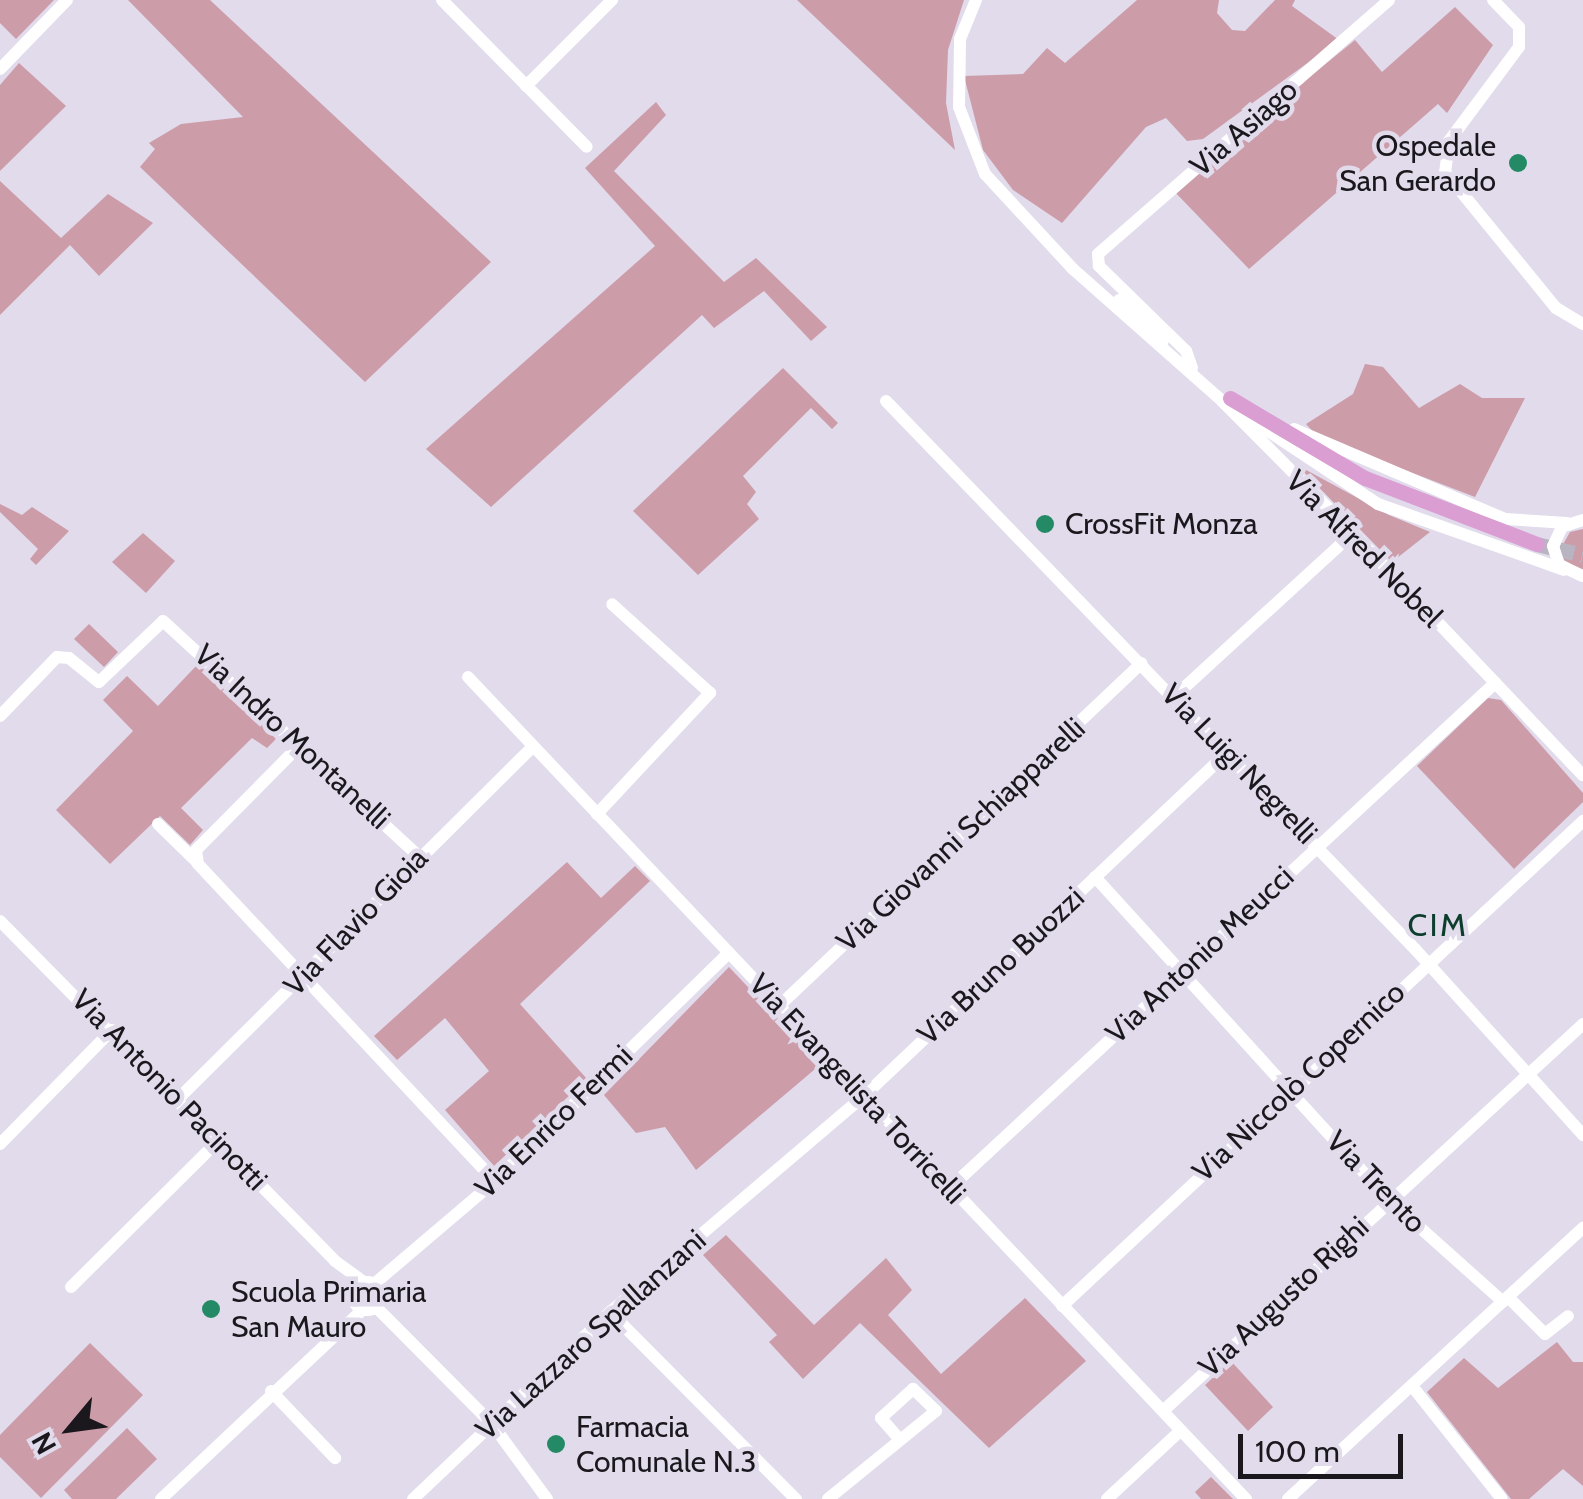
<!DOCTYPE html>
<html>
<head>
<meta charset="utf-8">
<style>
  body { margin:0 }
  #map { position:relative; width:1583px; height:1499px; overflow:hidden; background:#e1dbeb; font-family:Cabin,sans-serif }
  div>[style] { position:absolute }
  .green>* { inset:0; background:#cc9ca9 }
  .major-tunnel>* { height:15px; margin-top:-7.5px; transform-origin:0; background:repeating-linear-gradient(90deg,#b9b4c2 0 15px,transparent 0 23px) }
  .minor>* { height:12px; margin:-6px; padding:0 6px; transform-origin:6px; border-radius:6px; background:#fff }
  .minor>.ring { margin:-6px; padding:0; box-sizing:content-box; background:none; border:12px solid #fff; border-radius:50% }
  .major>* { height:15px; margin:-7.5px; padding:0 7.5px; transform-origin:7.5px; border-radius:7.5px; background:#da9ed3 }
  .dots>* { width:28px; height:28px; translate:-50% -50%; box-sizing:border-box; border:5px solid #e1dbeb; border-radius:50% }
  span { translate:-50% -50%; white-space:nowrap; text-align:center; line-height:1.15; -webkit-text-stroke:9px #e1dbeb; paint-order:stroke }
  .street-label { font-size:30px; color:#1a171d }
  .poi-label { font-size:30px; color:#1a171d }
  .right { translate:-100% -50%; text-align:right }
  .left { translate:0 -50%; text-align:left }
  .neighbourhood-label { font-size:32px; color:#0d3d2c; letter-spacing:2.5px }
  .north { position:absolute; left:20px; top:1379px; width:100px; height:100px; -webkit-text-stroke:8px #e1dbeb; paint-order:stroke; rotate:241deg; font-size:28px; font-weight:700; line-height:40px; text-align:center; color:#1a171d }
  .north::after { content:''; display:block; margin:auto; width:35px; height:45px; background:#1a171d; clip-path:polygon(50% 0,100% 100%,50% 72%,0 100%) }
  .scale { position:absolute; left:1238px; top:1434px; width:165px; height:45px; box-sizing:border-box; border:5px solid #1a171d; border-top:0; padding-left:12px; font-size:30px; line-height:35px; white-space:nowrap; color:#1a171d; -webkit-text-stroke:8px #e1dbeb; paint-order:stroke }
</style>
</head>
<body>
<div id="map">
  <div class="green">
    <div style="clip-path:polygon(0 0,54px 0,16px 39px,0 23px)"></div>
    <div style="clip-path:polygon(128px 0,210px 0,491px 262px,365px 382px,140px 167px,155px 149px,149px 143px,181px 124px,243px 117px)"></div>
    <div style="clip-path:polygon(797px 0,964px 0,948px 50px,946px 103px,955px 150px)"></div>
    <div style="clip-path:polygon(1137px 0,1219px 0,1217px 13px,1232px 30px,1245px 31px,1275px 0,1295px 0,1292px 6px,1339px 40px,1203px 139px,1187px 141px,1166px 118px,1146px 127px,1062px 223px,1013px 190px,983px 150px,964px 76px,1023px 74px,1047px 48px,1065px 63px)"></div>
    <div style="clip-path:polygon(1455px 7px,1493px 45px,1447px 113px,1438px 104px,1249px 269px,1172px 189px,1355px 40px,1382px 72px)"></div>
    <div style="clip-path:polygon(19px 63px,66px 106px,0 171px,0 85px)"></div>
    <div style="clip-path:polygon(656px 102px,666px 115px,614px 171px,724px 282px,756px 258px,827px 327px,811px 341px,764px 291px,714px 328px,702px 315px,491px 507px,426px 449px,655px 246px,585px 168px)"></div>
    <div style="clip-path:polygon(0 181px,61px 238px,108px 194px,153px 223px,99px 276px,70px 245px,0 315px)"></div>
    <div style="clip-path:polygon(1365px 364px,1383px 367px,1419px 408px,1460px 384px,1482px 398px,1525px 398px,1475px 497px,1317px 436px,1306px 424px,1353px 394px)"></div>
    <div style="clip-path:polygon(783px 368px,838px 423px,832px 429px,811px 408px,743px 476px,756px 492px,747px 504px,759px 519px,698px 575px,633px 511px)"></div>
    <div style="clip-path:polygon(1297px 465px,1389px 515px,1430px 532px,1392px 562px)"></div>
    <div style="clip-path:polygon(0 504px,22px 515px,32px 507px,69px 531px,36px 565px,30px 559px,38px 549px,0 512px)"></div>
    <div style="clip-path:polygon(1583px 529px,1583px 569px,1580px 569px,1564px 560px,1561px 548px,1570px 532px)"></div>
    <div style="clip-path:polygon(143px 533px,175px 561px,146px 593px,112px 562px)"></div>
    <div style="clip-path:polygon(89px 624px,118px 652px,104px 667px,74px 639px)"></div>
    <div style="clip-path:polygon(198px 664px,276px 739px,267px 748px,252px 738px,181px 808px,203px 830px,190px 845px,160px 816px,110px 864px,56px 810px,133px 731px,103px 700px,127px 676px,158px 706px)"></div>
    <div style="clip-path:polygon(1488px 698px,1501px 700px,1583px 793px,1583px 802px,1514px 869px,1417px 766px)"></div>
    <div style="clip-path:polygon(567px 862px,601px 898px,635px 866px,650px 881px,520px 1004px,587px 1079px,494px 1166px,445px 1110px,489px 1071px,445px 1018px,397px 1060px,374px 1036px)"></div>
    <div style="clip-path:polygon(729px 967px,821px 1064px,696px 1170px,665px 1127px,636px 1133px,604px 1095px)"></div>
    <div style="clip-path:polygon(726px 1235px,814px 1325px,886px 1258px,912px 1290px,888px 1315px,941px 1374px,1025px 1298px,1086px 1361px,989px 1448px,860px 1323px,803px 1379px,769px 1342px,777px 1335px,703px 1255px)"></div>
    <div style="clip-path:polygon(1557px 1342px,1573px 1362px,1583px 1362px,1583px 1486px,1563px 1469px,1529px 1499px,1511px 1499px,1427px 1392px,1464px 1358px,1498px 1388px)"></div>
    <div style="clip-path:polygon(90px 1343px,143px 1395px,41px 1498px,0 1457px,0 1435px)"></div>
    <div style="clip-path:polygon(1231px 1361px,1273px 1407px,1248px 1431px,1205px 1385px)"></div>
    <div style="clip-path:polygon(127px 1428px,157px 1459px,116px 1499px,72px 1499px,64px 1490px)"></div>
    <div style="clip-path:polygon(1211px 1477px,1233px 1499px,1201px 1499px,1195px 1492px)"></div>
  </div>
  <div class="major-tunnel">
    <div style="left:1537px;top:544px;width:47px;rotate:13.4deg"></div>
  </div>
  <div class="minor">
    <div style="left:442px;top:0;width:206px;rotate:45.4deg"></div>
    <div style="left:976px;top:0;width:42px;rotate:112.3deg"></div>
    <div style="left:960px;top:39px;width:68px;rotate:90.8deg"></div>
    <div style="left:959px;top:107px;width:72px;rotate:68.8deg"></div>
    <div style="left:985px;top:174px;width:129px;rotate:47.2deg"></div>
    <div style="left:1073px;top:269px;width:199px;rotate:41.5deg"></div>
    <div style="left:1222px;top:401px;width:186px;rotate:45.2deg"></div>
    <div style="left:1353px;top:533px;width:334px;rotate:46.5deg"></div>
    <div style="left:1493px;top:0;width:37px;rotate:46deg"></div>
    <div style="left:1519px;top:27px;width:20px;rotate:90deg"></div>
    <div style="left:1519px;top:47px;width:117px;rotate:126.7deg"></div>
    <div style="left:1449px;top:141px;width:31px;rotate:97deg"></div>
    <div style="left:1445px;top:172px;width:176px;rotate:50.8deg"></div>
    <div style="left:1556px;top:308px;width:31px;rotate:31deg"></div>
    <div style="left:0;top:69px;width:96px;rotate:-45.8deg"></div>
    <div style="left:526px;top:86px;width:122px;rotate:-45deg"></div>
    <div style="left:1119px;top:300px;width:60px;rotate:43deg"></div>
    <div style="left:1192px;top:368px;width:18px;rotate:-109deg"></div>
    <div style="left:1186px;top:351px;width:122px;rotate:-135.7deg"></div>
    <div style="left:1099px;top:266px;width:12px;rotate:-95deg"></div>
    <div style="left:1098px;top:254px;width:386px;rotate:-41.1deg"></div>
    <div style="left:886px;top:401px;width:762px;rotate:46.01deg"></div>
    <div style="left:1415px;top:949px;width:251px;rotate:47.9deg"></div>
    <div style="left:1241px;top:413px;width:164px;rotate:33.6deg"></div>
    <div style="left:1378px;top:504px;width:197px;rotate:19.5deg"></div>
    <div style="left:1294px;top:429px;width:229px;rotate:23.1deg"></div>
    <div style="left:1505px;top:519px;width:62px;rotate:3.7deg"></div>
    <div style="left:1583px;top:520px;width:22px;rotate:162deg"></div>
    <div style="left:1562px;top:527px;width:21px;rotate:115deg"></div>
    <div style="left:1553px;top:546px;width:20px;rotate:72deg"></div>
    <div style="left:1559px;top:565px;width:26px;rotate:25deg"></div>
    <div style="left:468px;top:677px;width:1132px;rotate:46.58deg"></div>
    <div style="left:1174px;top:697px;width:243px;rotate:-42.5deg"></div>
    <div style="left:0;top:716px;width:82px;rotate:-46deg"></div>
    <div style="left:57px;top:657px;width:12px;rotate:5deg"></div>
    <div style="left:69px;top:658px;width:38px;rotate:39deg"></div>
    <div style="left:99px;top:682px;width:88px;rotate:-43.6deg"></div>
    <div style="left:163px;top:621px;width:349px;rotate:42.6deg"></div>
    <div style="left:302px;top:743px;width:151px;rotate:134.7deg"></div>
    <div style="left:196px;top:850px;width:14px;rotate:82deg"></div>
    <div style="left:198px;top:864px;width:434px;rotate:46.9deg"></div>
    <div style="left:597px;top:814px;width:166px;rotate:-47deg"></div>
    <div style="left:710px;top:693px;width:132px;rotate:-137.8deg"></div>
    <div style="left:158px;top:824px;width:54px;rotate:44.3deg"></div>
    <div style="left:1095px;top:877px;width:435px;rotate:47.7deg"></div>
    <div style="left:1388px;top:1199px;width:154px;rotate:41.8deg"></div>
    <div style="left:0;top:921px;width:477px;rotate:45.4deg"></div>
    <div style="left:335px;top:1261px;width:37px;rotate:36deg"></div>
    <div style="left:779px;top:1006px;width:499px;rotate:-43.4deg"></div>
    <div style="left:179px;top:1098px;width:499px;rotate:-44.8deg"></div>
    <div style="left:0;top:1144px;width:160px;rotate:-45.5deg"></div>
    <div style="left:951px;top:1187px;width:742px;rotate:-42.81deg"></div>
    <div class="ring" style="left:353px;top:1282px;width:16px;height:16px"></div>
    <div style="left:374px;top:1284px;width:159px;rotate:-40.4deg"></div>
    <div style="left:495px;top:1181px;width:327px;rotate:-44.3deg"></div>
    <div style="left:71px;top:1287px;width:209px;rotate:-44.8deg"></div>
    <div style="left:1508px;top:1297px;width:52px;rotate:45deg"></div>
    <div style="left:1545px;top:1334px;width:29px;rotate:-38deg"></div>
    <div style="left:1062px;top:1306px;width:712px;rotate:-42.95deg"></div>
    <div style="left:376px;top:1307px;width:165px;rotate:45.2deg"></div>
    <div style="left:492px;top:1424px;width:93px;rotate:53.7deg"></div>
    <div style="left:610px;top:1312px;width:264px;rotate:45.2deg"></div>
    <div style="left:1412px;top:1386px;width:144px;rotate:51.5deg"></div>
    <div style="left:271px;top:1391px;width:93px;rotate:46.3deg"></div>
    <div style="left:1163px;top:1411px;width:571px;rotate:-42.66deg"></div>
    <div style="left:161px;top:1499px;width:277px;rotate:-43.2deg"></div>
    <div style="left:413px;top:1499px;width:272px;rotate:-43.5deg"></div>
    <div style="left:610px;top:1312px;width:333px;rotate:-40.4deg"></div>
    <div style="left:864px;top:1096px;width:499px;rotate:-43.4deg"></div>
    <div style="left:828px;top:1499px;width:139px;rotate:-39.2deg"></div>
    <div style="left:936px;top:1411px;width:32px;rotate:-136deg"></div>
    <div style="left:913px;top:1389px;width:43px;rotate:137.8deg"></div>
    <div style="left:881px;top:1418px;width:28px;rotate:49deg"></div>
    <div style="left:1107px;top:1499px;width:97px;rotate:-42.9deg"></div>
    <div style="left:1288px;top:1499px;width:401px;rotate:-42.6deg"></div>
  </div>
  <div class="major">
    <div style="left:1230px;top:398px;width:157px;rotate:30.7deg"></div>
    <div style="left:1365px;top:478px;width:184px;rotate:21deg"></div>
  </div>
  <div class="dots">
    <div style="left:1518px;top:163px;background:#238a65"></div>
    <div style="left:1045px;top:524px;background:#238a65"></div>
    <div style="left:211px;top:1309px;background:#238a65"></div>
    <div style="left:556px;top:1444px;background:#238a65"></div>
  </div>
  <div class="street-label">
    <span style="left:1244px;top:128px;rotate:-41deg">Via Asiago</span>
    <span style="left:1364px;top:549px;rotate:45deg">Via Alfred Nobel</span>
    <span style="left:292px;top:737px;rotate:43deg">Via Indro Montanelli</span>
    <span style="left:1239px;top:764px;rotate:46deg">Via Luigi Negrelli</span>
    <span style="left:961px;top:835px;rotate:-43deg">Via Giovanni Schiapparelli</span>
    <span style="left:356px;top:922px;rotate:-46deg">Via Flavio Gioia</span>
    <span style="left:1200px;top:955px;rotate:-43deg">Via Antonio Meucci</span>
    <span style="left:1001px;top:966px;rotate:-43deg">Via Bruno Buozzi</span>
    <span style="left:1299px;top:1082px;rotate:-43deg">Via Niccolò Copernico</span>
    <span style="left:857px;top:1089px;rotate:47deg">Via Evangelista Torricelli</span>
    <span style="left:169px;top:1090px;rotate:46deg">Via Antonio Pacinotti</span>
    <span style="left:554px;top:1122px;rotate:-44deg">Via Enrico Fermi</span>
    <span style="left:1376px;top:1182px;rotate:46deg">Via Trento</span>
    <span style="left:1284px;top:1297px;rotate:-43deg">Via Augusto Righi</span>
    <span style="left:591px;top:1335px;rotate:-42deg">Via Lazzaro Spallanzani</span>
  </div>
  <div class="poi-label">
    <span class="right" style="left:1496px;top:163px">Ospedale<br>San Gerardo</span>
    <span class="left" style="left:1065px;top:524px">CrossFit Monza</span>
    <span class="left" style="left:231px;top:1309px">Scuola Primaria<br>San Mauro</span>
    <span class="left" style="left:576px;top:1444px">Farmacia<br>Comunale N.3</span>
  </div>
  <div class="neighbourhood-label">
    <span style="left:1438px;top:925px">CIM</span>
  </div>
  <div class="north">N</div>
  <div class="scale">100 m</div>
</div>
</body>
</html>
